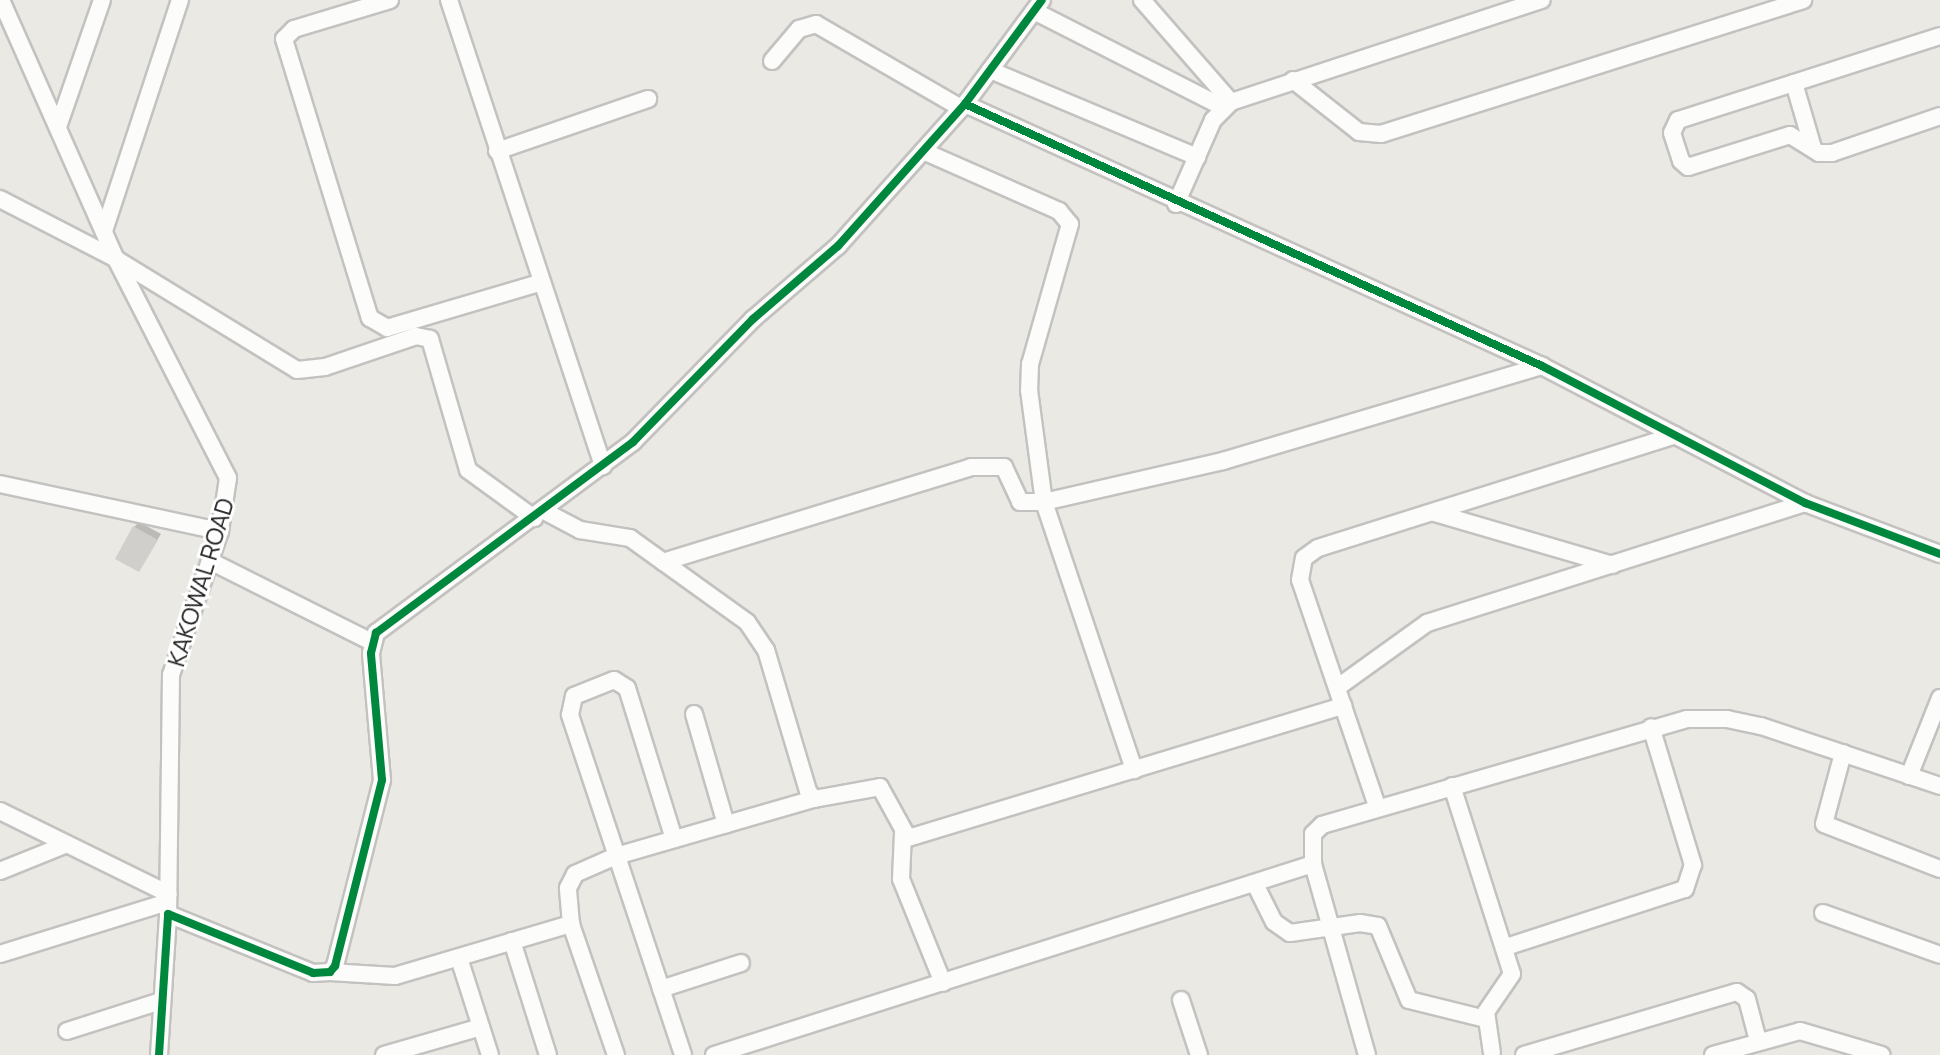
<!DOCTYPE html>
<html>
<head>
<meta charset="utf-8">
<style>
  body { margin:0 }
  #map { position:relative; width:1940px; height:1055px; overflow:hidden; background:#ebe9e4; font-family:Manrope,sans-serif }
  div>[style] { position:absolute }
  .shadow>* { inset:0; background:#0003 }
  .building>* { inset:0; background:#d1cfcb }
  .roads { filter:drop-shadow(2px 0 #c3c2c0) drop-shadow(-2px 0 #c3c2c0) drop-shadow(0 2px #c3c2c0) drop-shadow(0 -2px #c3c2c0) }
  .street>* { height:16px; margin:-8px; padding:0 8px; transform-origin:8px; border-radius:8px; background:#fcfcfb }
  .cycleway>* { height:8px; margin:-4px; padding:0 4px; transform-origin:4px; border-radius:4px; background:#00873e }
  span { translate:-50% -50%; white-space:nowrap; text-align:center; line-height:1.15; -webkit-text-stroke:6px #fff; paint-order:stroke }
  .street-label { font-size:24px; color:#1c1c1c }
</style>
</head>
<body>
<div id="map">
  <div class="shadow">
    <div style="clip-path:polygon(139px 522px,161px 534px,139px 570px,134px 527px)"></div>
  </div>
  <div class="building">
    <div style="clip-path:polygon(133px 526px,158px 540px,139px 572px,115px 559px)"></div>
  </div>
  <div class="roads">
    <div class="street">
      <div style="left:1px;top:0;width:283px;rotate:66.1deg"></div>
      <div style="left:116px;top:259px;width:246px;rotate:62.9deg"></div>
      <div style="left:228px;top:478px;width:54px;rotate:98.6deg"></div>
      <div style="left:220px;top:531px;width:152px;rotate:108.8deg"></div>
      <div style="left:171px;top:675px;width:239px;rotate:90.7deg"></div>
      <div style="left:390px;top:0;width:100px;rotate:163.2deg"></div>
      <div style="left:294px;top:29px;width:14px;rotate:135deg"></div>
      <div style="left:284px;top:39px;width:292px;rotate:72.9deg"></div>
      <div style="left:370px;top:318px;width:20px;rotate:30deg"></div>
      <div style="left:387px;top:328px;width:159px;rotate:-16.5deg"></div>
      <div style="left:449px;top:0;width:491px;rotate:71.7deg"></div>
      <div style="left:1142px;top:0;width:135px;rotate:48.9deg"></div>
      <div style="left:1034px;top:11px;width:213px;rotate:27deg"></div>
      <div style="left:1940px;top:36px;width:275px;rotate:162.2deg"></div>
      <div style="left:1678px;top:120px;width:14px;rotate:115deg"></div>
      <div style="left:1672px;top:133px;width:29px;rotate:72deg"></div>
      <div style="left:1681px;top:161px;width:9px;rotate:41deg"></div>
      <div style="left:1688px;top:167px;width:107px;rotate:-17.4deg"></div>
      <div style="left:1790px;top:135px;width:34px;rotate:32deg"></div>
      <div style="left:1819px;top:153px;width:13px"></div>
      <div style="left:1832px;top:153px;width:114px;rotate:-18.9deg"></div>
      <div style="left:772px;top:61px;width:42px;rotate:-49.8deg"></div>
      <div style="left:799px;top:29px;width:18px;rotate:-16deg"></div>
      <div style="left:816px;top:24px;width:168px;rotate:30.1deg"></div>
      <div style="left:990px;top:70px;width:225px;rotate:22.8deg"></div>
      <div style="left:1293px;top:80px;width:84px;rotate:38.2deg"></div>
      <div style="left:1359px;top:132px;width:22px;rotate:5deg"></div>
      <div style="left:1381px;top:134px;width:443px;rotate:-17.6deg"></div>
      <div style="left:1794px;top:83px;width:68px;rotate:73.7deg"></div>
      <div style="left:965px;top:104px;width:634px;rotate:24.42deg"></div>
      <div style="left:1542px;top:366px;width:297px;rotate:27.5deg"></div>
      <div style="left:1805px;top:503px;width:144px;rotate:20.7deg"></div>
      <div style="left:58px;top:127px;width:134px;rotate:-70.9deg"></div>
      <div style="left:497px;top:151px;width:160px;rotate:-19deg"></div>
      <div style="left:923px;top:151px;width:149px;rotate:23.8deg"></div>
      <div style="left:1059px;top:211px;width:17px;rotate:50deg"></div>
      <div style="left:1070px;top:224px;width:146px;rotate:105.9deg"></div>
      <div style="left:1030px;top:364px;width:26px;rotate:92deg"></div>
      <div style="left:1029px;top:390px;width:113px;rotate:82.4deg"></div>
      <div style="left:1044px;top:502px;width:283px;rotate:71.4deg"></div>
      <div style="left:0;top:199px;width:131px;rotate:27.3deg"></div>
      <div style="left:116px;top:259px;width:212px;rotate:31.5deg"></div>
      <div style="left:297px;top:370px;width:28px;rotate:-6deg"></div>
      <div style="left:325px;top:367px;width:96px;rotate:-18.8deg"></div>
      <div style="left:416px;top:336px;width:14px;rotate:12deg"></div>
      <div style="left:430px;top:339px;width:136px;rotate:73.8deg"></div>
      <div style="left:468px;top:470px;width:82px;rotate:36deg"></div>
      <div style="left:1176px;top:204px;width:92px;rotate:-66.2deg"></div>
      <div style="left:1213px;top:120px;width:25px;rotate:-45deg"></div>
      <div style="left:1231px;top:102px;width:327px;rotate:-18.2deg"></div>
      <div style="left:104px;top:231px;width:243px;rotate:-71.8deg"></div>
      <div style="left:0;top:484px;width:225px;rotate:12.1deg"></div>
      <div style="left:544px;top:511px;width:41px;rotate:27.8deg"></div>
      <div style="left:580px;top:530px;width:51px;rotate:9.1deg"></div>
      <div style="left:630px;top:538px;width:144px;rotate:35.7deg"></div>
      <div style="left:747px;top:622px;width:34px;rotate:56deg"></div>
      <div style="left:766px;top:650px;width:147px;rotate:73.4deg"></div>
      <div style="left:808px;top:791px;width:10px;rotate:53deg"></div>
      <div style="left:814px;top:799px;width:67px;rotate:-10.3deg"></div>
      <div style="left:880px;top:787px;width:58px;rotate:61.2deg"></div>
      <div style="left:908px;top:838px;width:455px;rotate:-16.9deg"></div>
      <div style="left:1435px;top:513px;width:185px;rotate:16.3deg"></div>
      <div style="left:210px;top:561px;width:181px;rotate:26.6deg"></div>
      <div style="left:663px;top:562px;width:322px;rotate:-17.1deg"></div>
      <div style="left:971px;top:467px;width:33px"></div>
      <div style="left:1004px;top:467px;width:38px;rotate:65deg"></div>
      <div style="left:1020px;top:502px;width:24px"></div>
      <div style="left:1044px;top:502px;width:184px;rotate:-12.9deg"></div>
      <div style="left:1223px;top:461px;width:333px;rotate:-16.6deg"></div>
      <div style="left:1338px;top:687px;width:110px;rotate:-35.7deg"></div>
      <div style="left:1427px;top:623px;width:397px;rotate:-17.6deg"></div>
      <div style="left:694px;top:714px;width:115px;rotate:73.8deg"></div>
      <div style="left:1843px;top:753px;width:73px;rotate:105deg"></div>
      <div style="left:1824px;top:824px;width:124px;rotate:21.2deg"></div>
      <div style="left:1909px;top:776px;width:84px;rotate:-68.3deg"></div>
      <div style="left:1452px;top:786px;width:197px;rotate:72.3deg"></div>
      <div style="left:1512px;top:974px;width:46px;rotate:124.4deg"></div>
      <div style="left:1486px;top:1012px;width:41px;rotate:81.7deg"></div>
      <div style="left:1377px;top:806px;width:239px;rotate:-108.8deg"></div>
      <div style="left:1300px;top:580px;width:22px;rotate:-80deg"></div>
      <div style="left:1304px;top:558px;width:17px;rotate:-36deg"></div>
      <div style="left:1318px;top:548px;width:375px;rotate:-17.5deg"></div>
      <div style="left:0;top:811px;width:188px;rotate:26.2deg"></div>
      <div style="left:903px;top:833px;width:46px;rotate:92.5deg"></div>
      <div style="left:901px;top:879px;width:112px;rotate:68deg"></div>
      <div style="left:674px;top:839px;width:158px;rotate:-107.3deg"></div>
      <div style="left:627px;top:688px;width:15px;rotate:-148deg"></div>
      <div style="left:614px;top:680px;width:43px;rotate:158.2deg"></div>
      <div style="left:574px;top:696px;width:19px;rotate:102deg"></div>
      <div style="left:570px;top:715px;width:358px;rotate:71.6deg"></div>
      <div style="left:0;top:871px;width:72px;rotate:-21.9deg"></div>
      <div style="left:1255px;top:884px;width:42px;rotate:63.4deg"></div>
      <div style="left:1274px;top:922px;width:19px;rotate:35deg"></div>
      <div style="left:1290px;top:933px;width:71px;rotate:-8.1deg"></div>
      <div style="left:1360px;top:923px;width:18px;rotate:9deg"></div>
      <div style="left:1378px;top:926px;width:80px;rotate:67.3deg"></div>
      <div style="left:1409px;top:1000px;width:79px;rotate:13.9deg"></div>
      <div style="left:1823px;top:913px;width:124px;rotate:19.7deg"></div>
      <div style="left:512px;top:941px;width:120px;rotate:72.5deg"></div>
      <div style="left:1506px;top:947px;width:188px;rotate:-18deg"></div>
      <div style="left:1685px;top:889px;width:25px;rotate:-72deg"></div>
      <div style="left:1693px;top:865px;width:144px;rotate:-106.9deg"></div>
      <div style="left:0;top:954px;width:176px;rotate:-17.2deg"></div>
      <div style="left:459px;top:958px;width:102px;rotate:72.3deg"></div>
      <div style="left:330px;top:972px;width:65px;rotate:3.5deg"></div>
      <div style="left:395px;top:976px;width:184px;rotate:-16.5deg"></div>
      <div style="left:661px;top:989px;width:84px;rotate:-18deg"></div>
      <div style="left:1181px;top:1000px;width:58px;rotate:71.9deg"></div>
      <div style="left:67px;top:1031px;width:99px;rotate:-17.7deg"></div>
      <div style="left:159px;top:1055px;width:141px;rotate:-86.3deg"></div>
      <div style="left:168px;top:914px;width:157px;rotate:22.1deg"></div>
      <div style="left:313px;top:973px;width:17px;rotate:-3deg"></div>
      <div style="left:330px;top:972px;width:8px;rotate:-50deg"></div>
      <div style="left:335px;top:966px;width:192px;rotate:-75.8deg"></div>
      <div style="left:382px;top:780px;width:127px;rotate:-95deg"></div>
      <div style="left:371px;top:653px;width:21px;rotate:-76deg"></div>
      <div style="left:376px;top:633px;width:320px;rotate:-36.6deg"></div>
      <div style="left:633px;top:442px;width:172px;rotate:-45.7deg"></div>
      <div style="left:753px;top:319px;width:112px;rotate:-40.7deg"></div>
      <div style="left:838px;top:246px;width:191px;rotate:-48.2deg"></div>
      <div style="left:965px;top:104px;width:129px;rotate:-53.5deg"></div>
      <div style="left:384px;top:1055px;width:101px;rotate:-16.1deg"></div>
      <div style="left:616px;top:1055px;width:139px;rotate:-109deg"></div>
      <div style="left:571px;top:924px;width:36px;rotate:-95deg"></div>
      <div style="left:568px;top:888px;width:16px;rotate:-63deg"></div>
      <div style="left:575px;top:874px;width:45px;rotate:-23.7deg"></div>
      <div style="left:616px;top:856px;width:206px;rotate:-16.1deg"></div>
      <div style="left:714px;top:1055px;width:629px;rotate:-17.69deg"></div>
      <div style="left:1367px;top:1055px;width:198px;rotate:-105.8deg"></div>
      <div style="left:1313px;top:864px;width:30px;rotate:-90deg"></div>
      <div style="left:1313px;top:834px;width:13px;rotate:-45deg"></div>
      <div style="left:1322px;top:825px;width:380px;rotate:-16.2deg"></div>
      <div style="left:1687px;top:719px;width:40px"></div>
      <div style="left:1727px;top:719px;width:35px;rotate:12deg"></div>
      <div style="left:1761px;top:726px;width:189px;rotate:18.5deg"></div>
      <div style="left:1524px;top:1055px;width:222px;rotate:-16.5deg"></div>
      <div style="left:1737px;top:992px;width:12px;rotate:35deg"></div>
      <div style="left:1747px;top:999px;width:43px;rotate:75.3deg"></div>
      <div style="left:1713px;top:1055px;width:90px;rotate:-15.4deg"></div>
      <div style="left:1800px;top:1031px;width:85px;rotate:16.3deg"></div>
    </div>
  </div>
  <div class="cycleway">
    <div style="left:965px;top:104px;width:634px;rotate:24.42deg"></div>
    <div style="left:1542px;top:366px;width:297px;rotate:27.5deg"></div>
    <div style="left:1805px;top:503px;width:144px;rotate:20.7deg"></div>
    <div style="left:159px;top:1055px;width:141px;rotate:-86.3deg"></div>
    <div style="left:168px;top:914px;width:157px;rotate:22.1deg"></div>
    <div style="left:313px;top:973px;width:17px;rotate:-3deg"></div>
    <div style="left:330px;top:972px;width:8px;rotate:-50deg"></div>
    <div style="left:335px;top:966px;width:192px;rotate:-75.8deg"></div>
    <div style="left:382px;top:780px;width:127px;rotate:-95deg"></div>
    <div style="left:371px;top:653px;width:21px;rotate:-76deg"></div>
    <div style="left:376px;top:633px;width:320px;rotate:-36.6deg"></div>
    <div style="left:633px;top:442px;width:172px;rotate:-45.7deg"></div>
    <div style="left:753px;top:319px;width:112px;rotate:-40.7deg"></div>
    <div style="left:838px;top:246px;width:191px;rotate:-48.2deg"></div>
    <div style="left:965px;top:104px;width:129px;rotate:-53.5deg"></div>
  </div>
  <div class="street-label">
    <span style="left:200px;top:582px;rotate:-73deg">KAKOWAL ROAD</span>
  </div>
</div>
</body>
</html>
